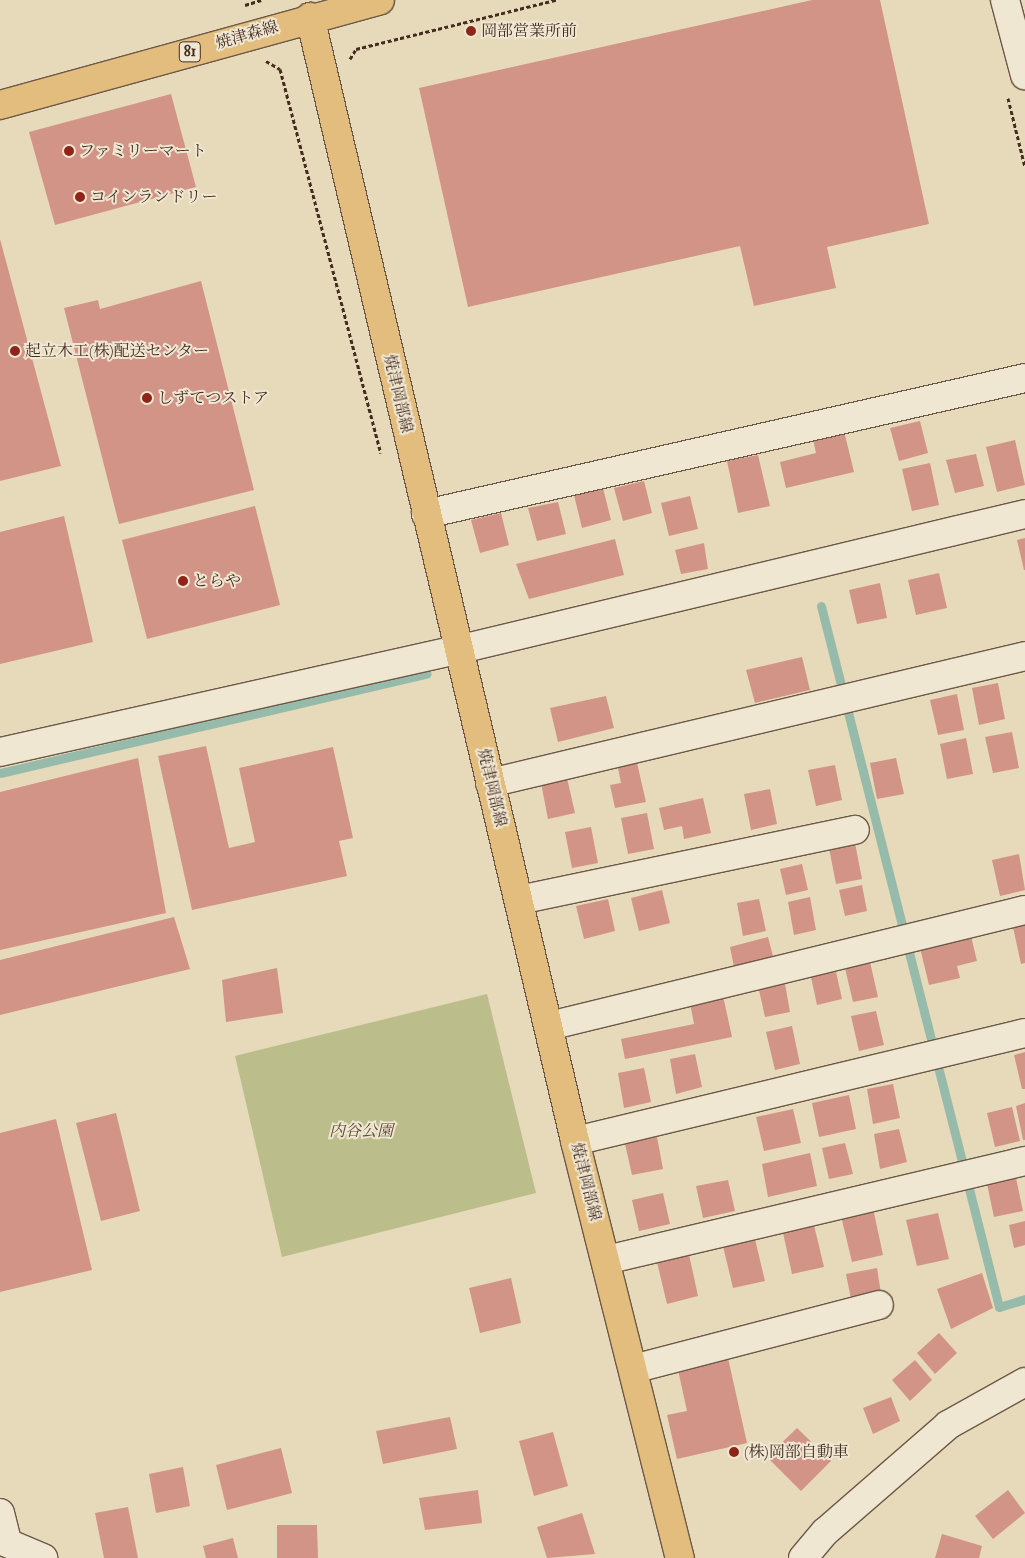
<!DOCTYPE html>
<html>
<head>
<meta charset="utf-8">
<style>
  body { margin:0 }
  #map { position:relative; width:1025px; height:1558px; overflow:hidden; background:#e6daba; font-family:"IM FELL Double Pica","Noto Serif JP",serif }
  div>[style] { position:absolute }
  .green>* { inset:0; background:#bbbe8b }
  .stream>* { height:9px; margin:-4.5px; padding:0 4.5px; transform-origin:4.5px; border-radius:4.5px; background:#97bbaa }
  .building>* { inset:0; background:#d29487 }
  .path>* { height:3px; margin-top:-1.5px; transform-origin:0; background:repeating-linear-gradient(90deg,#452c21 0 4px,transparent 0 6.5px) }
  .roads { filter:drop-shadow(1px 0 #6d5847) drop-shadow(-1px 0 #6d5847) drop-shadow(0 1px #6d5847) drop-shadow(0 -1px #6d5847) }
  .minor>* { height:28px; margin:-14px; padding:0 14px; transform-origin:14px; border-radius:14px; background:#efe7d2 }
  .major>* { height:28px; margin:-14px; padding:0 14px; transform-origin:14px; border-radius:14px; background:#e3bd7d }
  .dots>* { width:14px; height:14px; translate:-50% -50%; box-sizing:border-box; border:2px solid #efe7d2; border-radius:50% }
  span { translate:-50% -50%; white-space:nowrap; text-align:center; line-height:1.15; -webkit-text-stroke:4px #efe7d2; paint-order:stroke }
  .shield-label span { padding:1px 4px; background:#efe7d2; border:1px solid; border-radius:4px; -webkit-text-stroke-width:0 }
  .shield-label { font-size:15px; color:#452c21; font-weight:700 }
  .poi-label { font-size:16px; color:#452c21 }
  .left { translate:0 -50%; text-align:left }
  .street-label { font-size:16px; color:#452c21 }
  .park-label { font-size:16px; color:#5d4936; font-style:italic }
</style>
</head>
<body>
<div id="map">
  <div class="green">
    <div style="clip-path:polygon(487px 994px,536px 1193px,282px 1257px,235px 1056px)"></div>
  </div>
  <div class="stream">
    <div style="left:821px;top:606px;width:723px;rotate:75.75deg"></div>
    <div style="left:999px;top:1307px;width:27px;rotate:-17deg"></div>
    <div style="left:0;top:773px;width:438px;rotate:-13.1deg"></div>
  </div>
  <div class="building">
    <div style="clip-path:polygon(812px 0,880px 0,929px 224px,827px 247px,836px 288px,754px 306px,740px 246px,468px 307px,419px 88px)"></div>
    <div style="clip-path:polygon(171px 94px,196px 187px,55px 225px,29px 132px)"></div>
    <div style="clip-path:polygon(0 239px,61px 466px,0 481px)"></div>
    <div style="clip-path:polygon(201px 281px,254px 490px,119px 524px,64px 308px,98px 300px,100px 309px)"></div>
    <div style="clip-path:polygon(920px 421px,928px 453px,899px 461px,890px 428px)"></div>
    <div style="clip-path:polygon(844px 431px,854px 472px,786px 488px,780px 462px,816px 453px,813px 439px)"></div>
    <div style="clip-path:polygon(1015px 440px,1025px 485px,997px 492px,986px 447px)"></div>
    <div style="clip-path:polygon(976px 454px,984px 486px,955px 493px,946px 460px)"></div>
    <div style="clip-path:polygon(758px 455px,770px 506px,738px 513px,727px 461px)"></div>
    <div style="clip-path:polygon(930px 463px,939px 505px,912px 511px,902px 469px)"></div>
    <div style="clip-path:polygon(644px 481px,652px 513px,623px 521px,614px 488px)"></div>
    <div style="clip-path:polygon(603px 488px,611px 520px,582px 528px,574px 495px)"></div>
    <div style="clip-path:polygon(690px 496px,698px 529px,669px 536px,661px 503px)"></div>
    <div style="clip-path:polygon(558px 502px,566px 534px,537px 541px,528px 508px)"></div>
    <div style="clip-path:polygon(255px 506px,280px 605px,147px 639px,122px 540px)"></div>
    <div style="clip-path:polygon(501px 513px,509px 545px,480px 553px,471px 520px)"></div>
    <div style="clip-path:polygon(64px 516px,93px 642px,0 664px,0 532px)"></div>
    <div style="clip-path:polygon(1025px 538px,1025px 570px,1024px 570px,1017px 540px)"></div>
    <div style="clip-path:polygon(615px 539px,624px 575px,529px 599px,516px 564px)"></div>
    <div style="clip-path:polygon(704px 543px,708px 569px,681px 574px,675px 550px)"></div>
    <div style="clip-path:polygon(939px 573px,947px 608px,916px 615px,908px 580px)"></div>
    <div style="clip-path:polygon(880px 583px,887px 618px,857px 624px,849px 590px)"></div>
    <div style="clip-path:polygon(802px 657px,810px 690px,755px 703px,746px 670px)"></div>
    <div style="clip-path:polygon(998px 683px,1005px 719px,979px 725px,972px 688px)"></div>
    <div style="clip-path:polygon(957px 694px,964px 730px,938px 735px,930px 700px)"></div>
    <div style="clip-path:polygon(606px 696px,614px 728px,558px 742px,550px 708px)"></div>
    <div style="clip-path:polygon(1012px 732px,1019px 768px,993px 773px,985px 737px)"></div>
    <div style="clip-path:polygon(966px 738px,973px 774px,947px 779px,940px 744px)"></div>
    <div style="clip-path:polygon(206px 746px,229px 848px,255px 842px,239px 768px,333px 747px,353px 838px,339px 841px,347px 876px,192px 910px,158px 756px)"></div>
    <div style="clip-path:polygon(138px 758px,166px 913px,0 950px,0 792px)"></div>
    <div style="clip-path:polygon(896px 758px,904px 794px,877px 799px,870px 763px)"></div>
    <div style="clip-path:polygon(637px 763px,646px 802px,615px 808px,610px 785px,621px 783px,618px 768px)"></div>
    <div style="clip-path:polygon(835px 765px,842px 800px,816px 806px,808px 770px)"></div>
    <div style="clip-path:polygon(567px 778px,575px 813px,548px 819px,541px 783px)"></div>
    <div style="clip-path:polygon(770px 789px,777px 824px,751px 830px,744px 794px)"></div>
    <div style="clip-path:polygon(703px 798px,711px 833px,684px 839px,682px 826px,664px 830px,659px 808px)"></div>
    <div style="clip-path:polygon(647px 813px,654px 849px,628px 854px,621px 818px)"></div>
    <div style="clip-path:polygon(591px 827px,598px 863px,572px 868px,565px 832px)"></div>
    <div style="clip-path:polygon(855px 843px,862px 879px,836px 884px,829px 848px)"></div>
    <div style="clip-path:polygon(1019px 854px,1025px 890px,1000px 896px,992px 860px)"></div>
    <div style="clip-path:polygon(802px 864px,808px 890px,786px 895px,780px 869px)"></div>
    <div style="clip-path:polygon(862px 885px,867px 911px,845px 916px,839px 890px)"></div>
    <div style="clip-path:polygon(662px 890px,670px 923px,639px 931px,631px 898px)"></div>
    <div style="clip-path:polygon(810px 897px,816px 930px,794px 935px,788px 902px)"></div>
    <div style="clip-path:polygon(608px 899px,615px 931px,584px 939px,576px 906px)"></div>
    <div style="clip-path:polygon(759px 899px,766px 931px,743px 936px,737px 903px)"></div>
    <div style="clip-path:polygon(174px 917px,190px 969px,0 1015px,0 960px)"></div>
    <div style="clip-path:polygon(1025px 924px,1025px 963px,1021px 964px,1013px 927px)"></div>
    <div style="clip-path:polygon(971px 936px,977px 961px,957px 966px,960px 978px,929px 985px,920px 948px)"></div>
    <div style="clip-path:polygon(768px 937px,773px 956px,734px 967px,730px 947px)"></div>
    <div style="clip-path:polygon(870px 962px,878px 997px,853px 1002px,845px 968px)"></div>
    <div style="clip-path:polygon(277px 968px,283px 1013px,226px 1022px,222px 980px)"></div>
    <div style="clip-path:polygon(836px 972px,842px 999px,817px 1005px,811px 977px)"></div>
    <div style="clip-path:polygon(785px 984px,790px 1012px,765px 1017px,759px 990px)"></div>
    <div style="clip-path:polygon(722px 991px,732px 1037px,625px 1059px,621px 1039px,694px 1024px,689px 998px)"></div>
    <div style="clip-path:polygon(876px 1011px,884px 1045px,859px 1051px,851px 1016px)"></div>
    <div style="clip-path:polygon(792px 1026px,800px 1064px,775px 1070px,766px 1032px)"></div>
    <div style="clip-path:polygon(1025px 1052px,1025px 1089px,1022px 1089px,1014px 1055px)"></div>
    <div style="clip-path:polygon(695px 1054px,702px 1087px,676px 1094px,670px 1059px)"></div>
    <div style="clip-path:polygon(644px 1068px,651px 1102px,624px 1108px,618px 1073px)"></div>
    <div style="clip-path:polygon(893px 1084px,900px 1118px,873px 1124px,867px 1089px)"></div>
    <div style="clip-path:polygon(849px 1095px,856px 1129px,819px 1137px,812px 1103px)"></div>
    <div style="clip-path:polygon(1025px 1103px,1025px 1140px,1023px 1140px,1016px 1106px)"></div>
    <div style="clip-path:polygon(1012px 1107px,1020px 1141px,995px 1147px,987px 1113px)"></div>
    <div style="clip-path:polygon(793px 1109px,801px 1143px,764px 1151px,756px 1117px)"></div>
    <div style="clip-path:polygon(116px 1113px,140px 1211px,101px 1221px,76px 1123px)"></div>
    <div style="clip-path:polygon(56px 1119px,92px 1270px,0 1292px,0 1133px)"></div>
    <div style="clip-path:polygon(899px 1129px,907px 1162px,880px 1169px,874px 1134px)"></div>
    <div style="clip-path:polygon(657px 1137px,663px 1169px,632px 1175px,625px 1144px)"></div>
    <div style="clip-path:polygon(845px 1143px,853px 1174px,829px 1179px,822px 1148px)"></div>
    <div style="clip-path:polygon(810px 1153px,817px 1186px,768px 1197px,762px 1164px)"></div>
    <div style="clip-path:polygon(1016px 1178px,1023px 1211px,994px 1217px,987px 1184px)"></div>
    <div style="clip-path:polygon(728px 1180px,735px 1211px,703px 1218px,696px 1186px)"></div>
    <div style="clip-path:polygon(663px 1193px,670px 1224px,639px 1231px,632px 1200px)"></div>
    <div style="clip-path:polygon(873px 1208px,883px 1255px,852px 1262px,841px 1216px)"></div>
    <div style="clip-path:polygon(938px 1213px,949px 1259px,917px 1266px,906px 1220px)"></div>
    <div style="clip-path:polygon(813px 1221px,824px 1267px,792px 1274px,782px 1228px)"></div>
    <div style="clip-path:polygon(1025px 1221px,1025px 1245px,1014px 1248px,1009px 1225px)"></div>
    <div style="clip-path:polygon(754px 1235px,765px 1281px,733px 1288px,722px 1242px)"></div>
    <div style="clip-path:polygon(688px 1250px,698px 1296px,667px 1304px,656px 1258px)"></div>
    <div style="clip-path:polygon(877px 1268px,881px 1293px,851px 1299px,846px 1274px)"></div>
    <div style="clip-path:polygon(982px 1273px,993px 1308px,951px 1329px,937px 1289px)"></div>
    <div style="clip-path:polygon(511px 1278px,521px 1323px,480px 1333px,469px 1288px)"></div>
    <div style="clip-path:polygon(939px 1333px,957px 1353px,935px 1374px,917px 1353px)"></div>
    <div style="clip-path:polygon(728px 1358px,747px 1443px,677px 1459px,667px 1415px,687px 1411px,678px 1370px)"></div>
    <div style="clip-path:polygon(915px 1360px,932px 1380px,910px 1401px,892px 1380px)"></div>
    <div style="clip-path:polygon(891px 1397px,900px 1421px,873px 1434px,863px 1408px)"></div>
    <div style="clip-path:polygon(450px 1417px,457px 1449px,383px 1464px,376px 1431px)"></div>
    <div style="clip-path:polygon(797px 1428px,831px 1461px,801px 1491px,767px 1457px)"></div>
    <div style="clip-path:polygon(553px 1432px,568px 1486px,534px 1496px,519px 1441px)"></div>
    <div style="clip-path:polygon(281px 1448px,292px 1493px,227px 1510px,216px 1465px)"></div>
    <div style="clip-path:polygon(183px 1467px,190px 1506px,156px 1513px,149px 1474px)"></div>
    <div style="clip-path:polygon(478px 1490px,482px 1523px,425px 1530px,419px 1498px)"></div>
    <div style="clip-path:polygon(1008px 1490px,1025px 1513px,993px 1539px,975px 1516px)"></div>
    <div style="clip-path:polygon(128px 1507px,138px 1558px,104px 1558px,95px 1513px)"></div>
    <div style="clip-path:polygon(582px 1513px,595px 1554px,547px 1558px,537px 1527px)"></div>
    <div style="clip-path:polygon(277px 1525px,317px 1525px,318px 1558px,277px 1558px)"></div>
    <div style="clip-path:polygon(942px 1534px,982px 1546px,979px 1558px,935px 1558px)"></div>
    <div style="clip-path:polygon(233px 1538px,238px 1558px,206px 1558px,203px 1546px)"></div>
  </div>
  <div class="path">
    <div style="left:245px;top:5px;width:17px;rotate:-17deg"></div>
    <div style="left:350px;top:59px;width:12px;rotate:-59deg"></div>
    <div style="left:356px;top:49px;width:206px;rotate:-13.8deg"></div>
    <div style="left:266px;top:61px;width:16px;rotate:30deg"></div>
    <div style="left:280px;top:69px;width:397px;rotate:75.3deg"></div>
    <div style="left:1008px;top:98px;width:71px;rotate:76.2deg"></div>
  </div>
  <div class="roads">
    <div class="minor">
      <div style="left:1005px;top:0;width:78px;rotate:75.1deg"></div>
      <div style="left:426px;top:514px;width:614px;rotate:-12.79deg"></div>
      <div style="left:0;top:752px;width:472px;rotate:-12.6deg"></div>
      <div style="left:461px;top:649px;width:580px;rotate:-13.46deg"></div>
      <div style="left:490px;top:783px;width:550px;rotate:-13.35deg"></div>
      <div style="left:519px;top:900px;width:343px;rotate:-11.8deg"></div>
      <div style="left:549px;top:1026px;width:490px;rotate:-13.7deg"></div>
      <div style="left:575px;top:1141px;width:463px;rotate:-13.5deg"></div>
      <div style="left:606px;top:1260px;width:431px;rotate:-13.3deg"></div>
      <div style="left:633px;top:1369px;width:254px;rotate:-14.6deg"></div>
      <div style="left:0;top:1513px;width:30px;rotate:76deg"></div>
      <div style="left:0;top:1540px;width:47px;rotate:22.7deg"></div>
      <div style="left:803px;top:1558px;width:34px;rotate:-50deg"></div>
      <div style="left:825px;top:1532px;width:163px;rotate:-41deg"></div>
      <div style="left:948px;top:1425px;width:88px;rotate:-29.2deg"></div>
    </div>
    <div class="major">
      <div style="left:310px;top:17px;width:1155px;rotate:76.73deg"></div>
      <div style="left:575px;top:1141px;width:430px;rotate:75.9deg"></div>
      <div style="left:0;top:105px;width:394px;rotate:-15.4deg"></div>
    </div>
  </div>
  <div class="dots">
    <div style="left:471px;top:31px;background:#8f2418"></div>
    <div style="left:69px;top:151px;background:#8f2418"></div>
    <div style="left:80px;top:197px;background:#8f2418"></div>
    <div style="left:15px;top:351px;background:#8f2418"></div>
    <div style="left:147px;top:398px;background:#8f2418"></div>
    <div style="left:183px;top:581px;background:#8f2418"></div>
    <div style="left:734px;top:1452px;background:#8f2418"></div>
  </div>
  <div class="shield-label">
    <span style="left:190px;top:52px">81</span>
  </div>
  <div class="poi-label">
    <span class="left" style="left:481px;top:31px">岡部営業所前</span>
    <span class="left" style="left:79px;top:151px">ファミリーマート</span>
    <span class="left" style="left:90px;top:197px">コインランドリー</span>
    <span class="left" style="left:25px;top:351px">起立木工(株)配送センター</span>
    <span class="left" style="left:157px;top:398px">しずてつストア</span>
    <span class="left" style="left:193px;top:581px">とらや</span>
    <span class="left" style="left:744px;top:1452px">(株)岡部自動車</span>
  </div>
  <div class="street-label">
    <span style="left:247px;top:35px;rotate:-16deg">焼津森線</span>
    <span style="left:398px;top:394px;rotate:77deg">焼津岡部線</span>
    <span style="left:492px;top:788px;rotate:77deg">焼津岡部線</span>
    <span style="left:586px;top:1182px;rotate:76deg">焼津岡部線</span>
  </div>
  <div class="park-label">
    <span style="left:361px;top:1131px">内谷公園</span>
  </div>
</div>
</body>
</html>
